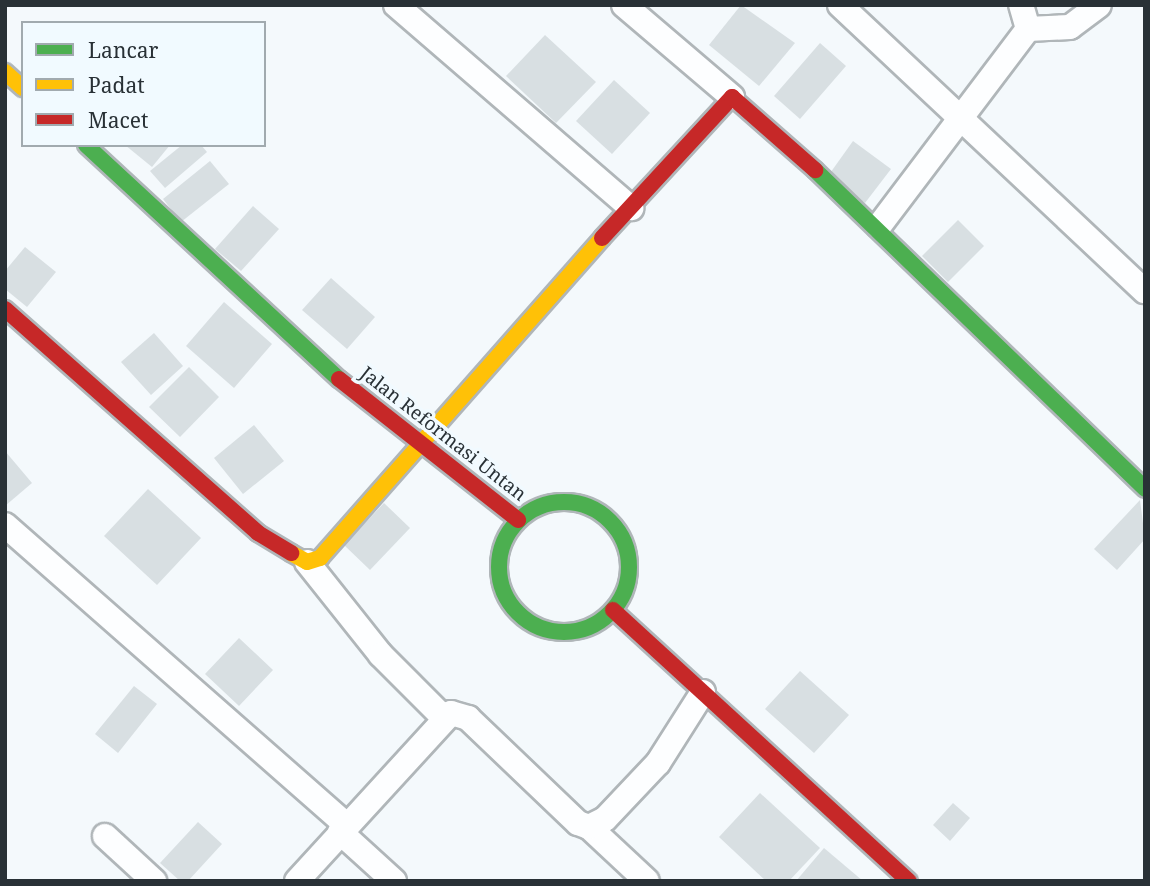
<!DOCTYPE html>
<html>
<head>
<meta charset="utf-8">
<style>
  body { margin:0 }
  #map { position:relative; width:1150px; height:886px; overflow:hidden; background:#f4f9fc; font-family:"Noto Serif",serif }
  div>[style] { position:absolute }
  .building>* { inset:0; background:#d8dfe2 }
  .roads { filter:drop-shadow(2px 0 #b0b6b9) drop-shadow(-2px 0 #b0b6b9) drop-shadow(0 2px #b0b6b9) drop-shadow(0 -2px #b0b6b9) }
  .street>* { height:24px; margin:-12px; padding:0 12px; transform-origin:12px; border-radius:12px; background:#fdfeff }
  .fast>* { height:16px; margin:-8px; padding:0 8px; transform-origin:8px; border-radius:8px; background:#4caf50 }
  .fast>.ring { margin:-8px; padding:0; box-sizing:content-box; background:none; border:16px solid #4caf50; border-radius:50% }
  .slow>* { height:16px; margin:-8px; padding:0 8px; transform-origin:8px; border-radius:8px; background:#ffc107 }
  .jam>* { height:16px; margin:-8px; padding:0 8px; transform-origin:8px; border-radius:8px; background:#c62828 }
  span { translate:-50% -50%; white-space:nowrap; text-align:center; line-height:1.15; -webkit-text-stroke:7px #f1faff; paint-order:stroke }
  .street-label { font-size:19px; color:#293136 }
  .frame { position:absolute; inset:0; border:7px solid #293136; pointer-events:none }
  .legend { position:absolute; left:21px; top:21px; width:245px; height:126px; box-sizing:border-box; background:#f1faff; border:2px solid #a1aaaf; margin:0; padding:9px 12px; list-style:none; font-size:21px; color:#293136 }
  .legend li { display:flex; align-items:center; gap:14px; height:35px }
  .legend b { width:35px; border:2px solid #a1aaaf }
</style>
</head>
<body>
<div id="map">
  <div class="building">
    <div style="clip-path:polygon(741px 5px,795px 43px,759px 86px,709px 45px)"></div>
    <div style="clip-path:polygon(545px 35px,596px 82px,556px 123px,506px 76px)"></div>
    <div style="clip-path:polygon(820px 43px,846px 66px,800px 119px,774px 96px)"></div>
    <div style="clip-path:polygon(614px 80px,650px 113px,612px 154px,576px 121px)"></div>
    <div style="clip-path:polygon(853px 141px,891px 169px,865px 203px,828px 176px)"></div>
    <div style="clip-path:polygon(125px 145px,170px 145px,152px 167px)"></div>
    <div style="clip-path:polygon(182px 145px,201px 145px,207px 152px,165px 188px,150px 171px)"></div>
    <div style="clip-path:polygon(210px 161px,229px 184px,181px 222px,163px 199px)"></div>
    <div style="clip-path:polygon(253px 206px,279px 229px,241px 271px,215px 249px)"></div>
    <div style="clip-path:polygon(958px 220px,984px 246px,948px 282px,922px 256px)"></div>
    <div style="clip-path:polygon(25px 247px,56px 272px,27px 307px,5px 289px,5px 271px)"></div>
    <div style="clip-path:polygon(331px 278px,375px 317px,347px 349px,302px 310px)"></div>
    <div style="clip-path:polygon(224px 302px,272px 344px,234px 388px,186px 346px)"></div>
    <div style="clip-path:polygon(154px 333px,183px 366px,151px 395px,121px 362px)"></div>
    <div style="clip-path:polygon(189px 367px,219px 397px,180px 437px,149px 407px)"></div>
    <div style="clip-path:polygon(254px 425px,284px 461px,243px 494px,214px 458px)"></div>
    <div style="clip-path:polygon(5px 451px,32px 483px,5px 506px)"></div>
    <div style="clip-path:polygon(148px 489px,201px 538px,157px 585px,104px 536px)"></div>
    <div style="clip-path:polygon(1140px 500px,1145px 539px,1117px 570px,1094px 549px)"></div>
    <div style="clip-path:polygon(384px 503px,410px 528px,370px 570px,344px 545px)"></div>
    <div style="clip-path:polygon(239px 638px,273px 670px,239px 706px,205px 674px)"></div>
    <div style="clip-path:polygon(800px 671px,849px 715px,814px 753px,765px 709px)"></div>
    <div style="clip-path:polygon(134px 686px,157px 704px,118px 753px,95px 734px)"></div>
    <div style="clip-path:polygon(760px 793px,820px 848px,789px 881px,766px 881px,719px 837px)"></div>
    <div style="clip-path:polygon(953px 803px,970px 818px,950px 841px,933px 825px)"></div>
    <div style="clip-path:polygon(198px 822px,222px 844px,188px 881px,180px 881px,160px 863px)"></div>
    <div style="clip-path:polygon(824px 848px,863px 881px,796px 881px)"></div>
  </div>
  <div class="roads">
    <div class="street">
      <div style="left:396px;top:5px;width:311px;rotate:40.8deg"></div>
      <div style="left:624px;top:5px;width:142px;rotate:40.4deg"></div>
      <div style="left:840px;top:5px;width:418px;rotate:43.2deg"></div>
      <div style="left:1028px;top:29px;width:42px;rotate:-2.7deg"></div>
      <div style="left:1070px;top:27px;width:36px;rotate:-37deg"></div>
      <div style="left:879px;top:226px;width:247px;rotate:-52.9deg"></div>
      <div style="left:1028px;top:29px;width:25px;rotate:-106deg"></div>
      <div style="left:5px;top:525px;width:454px;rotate:41.3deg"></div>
      <div style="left:307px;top:562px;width:119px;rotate:51.5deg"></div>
      <div style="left:381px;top:655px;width:88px;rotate:45deg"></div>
      <div style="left:589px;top:827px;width:79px;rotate:43deg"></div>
      <div style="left:340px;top:832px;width:73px;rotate:42.2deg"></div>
      <div style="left:105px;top:836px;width:67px;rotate:42.6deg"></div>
      <div style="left:297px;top:881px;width:228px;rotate:-47.5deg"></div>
      <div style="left:451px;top:713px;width:18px;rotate:16deg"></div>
      <div style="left:468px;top:718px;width:152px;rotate:43.7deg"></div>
      <div style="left:578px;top:823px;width:12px;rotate:20deg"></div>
      <div style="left:589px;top:827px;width:18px;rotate:-27deg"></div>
      <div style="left:605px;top:819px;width:77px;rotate:-46.6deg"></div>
      <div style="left:658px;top:763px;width:84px;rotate:-57.6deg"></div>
    </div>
    <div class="fast">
      <div style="left:86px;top:145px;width:345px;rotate:42.8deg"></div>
      <div style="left:815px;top:170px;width:459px;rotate:44deg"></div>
      <div class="ring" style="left:499px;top:502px;width:114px;height:114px"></div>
    </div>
    <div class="slow">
      <div style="left:5px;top:72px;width:24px;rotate:42deg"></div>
      <div style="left:291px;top:553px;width:18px;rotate:29deg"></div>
      <div style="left:307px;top:562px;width:14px;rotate:-17deg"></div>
      <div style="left:320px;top:558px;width:427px;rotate:-48.6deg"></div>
    </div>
    <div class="jam">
      <div style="left:602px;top:238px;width:192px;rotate:-47.3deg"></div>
      <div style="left:732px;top:97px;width:111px;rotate:41.3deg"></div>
      <div style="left:5px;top:309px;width:338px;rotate:41.5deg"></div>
      <div style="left:258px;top:533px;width:39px;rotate:31deg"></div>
      <div style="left:339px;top:379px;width:228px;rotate:38.2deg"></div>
      <div style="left:613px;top:610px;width:401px;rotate:42.5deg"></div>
    </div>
  </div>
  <div class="street-label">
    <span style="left:443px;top:434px;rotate:38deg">Jalan Reformasi Untan</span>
  </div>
  <div class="frame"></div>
  <ul class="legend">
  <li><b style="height:9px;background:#4caf50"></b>Lancar</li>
  <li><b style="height:9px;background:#ffc107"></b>Padat</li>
  <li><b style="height:9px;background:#c62828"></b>Macet</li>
  </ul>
</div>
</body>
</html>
